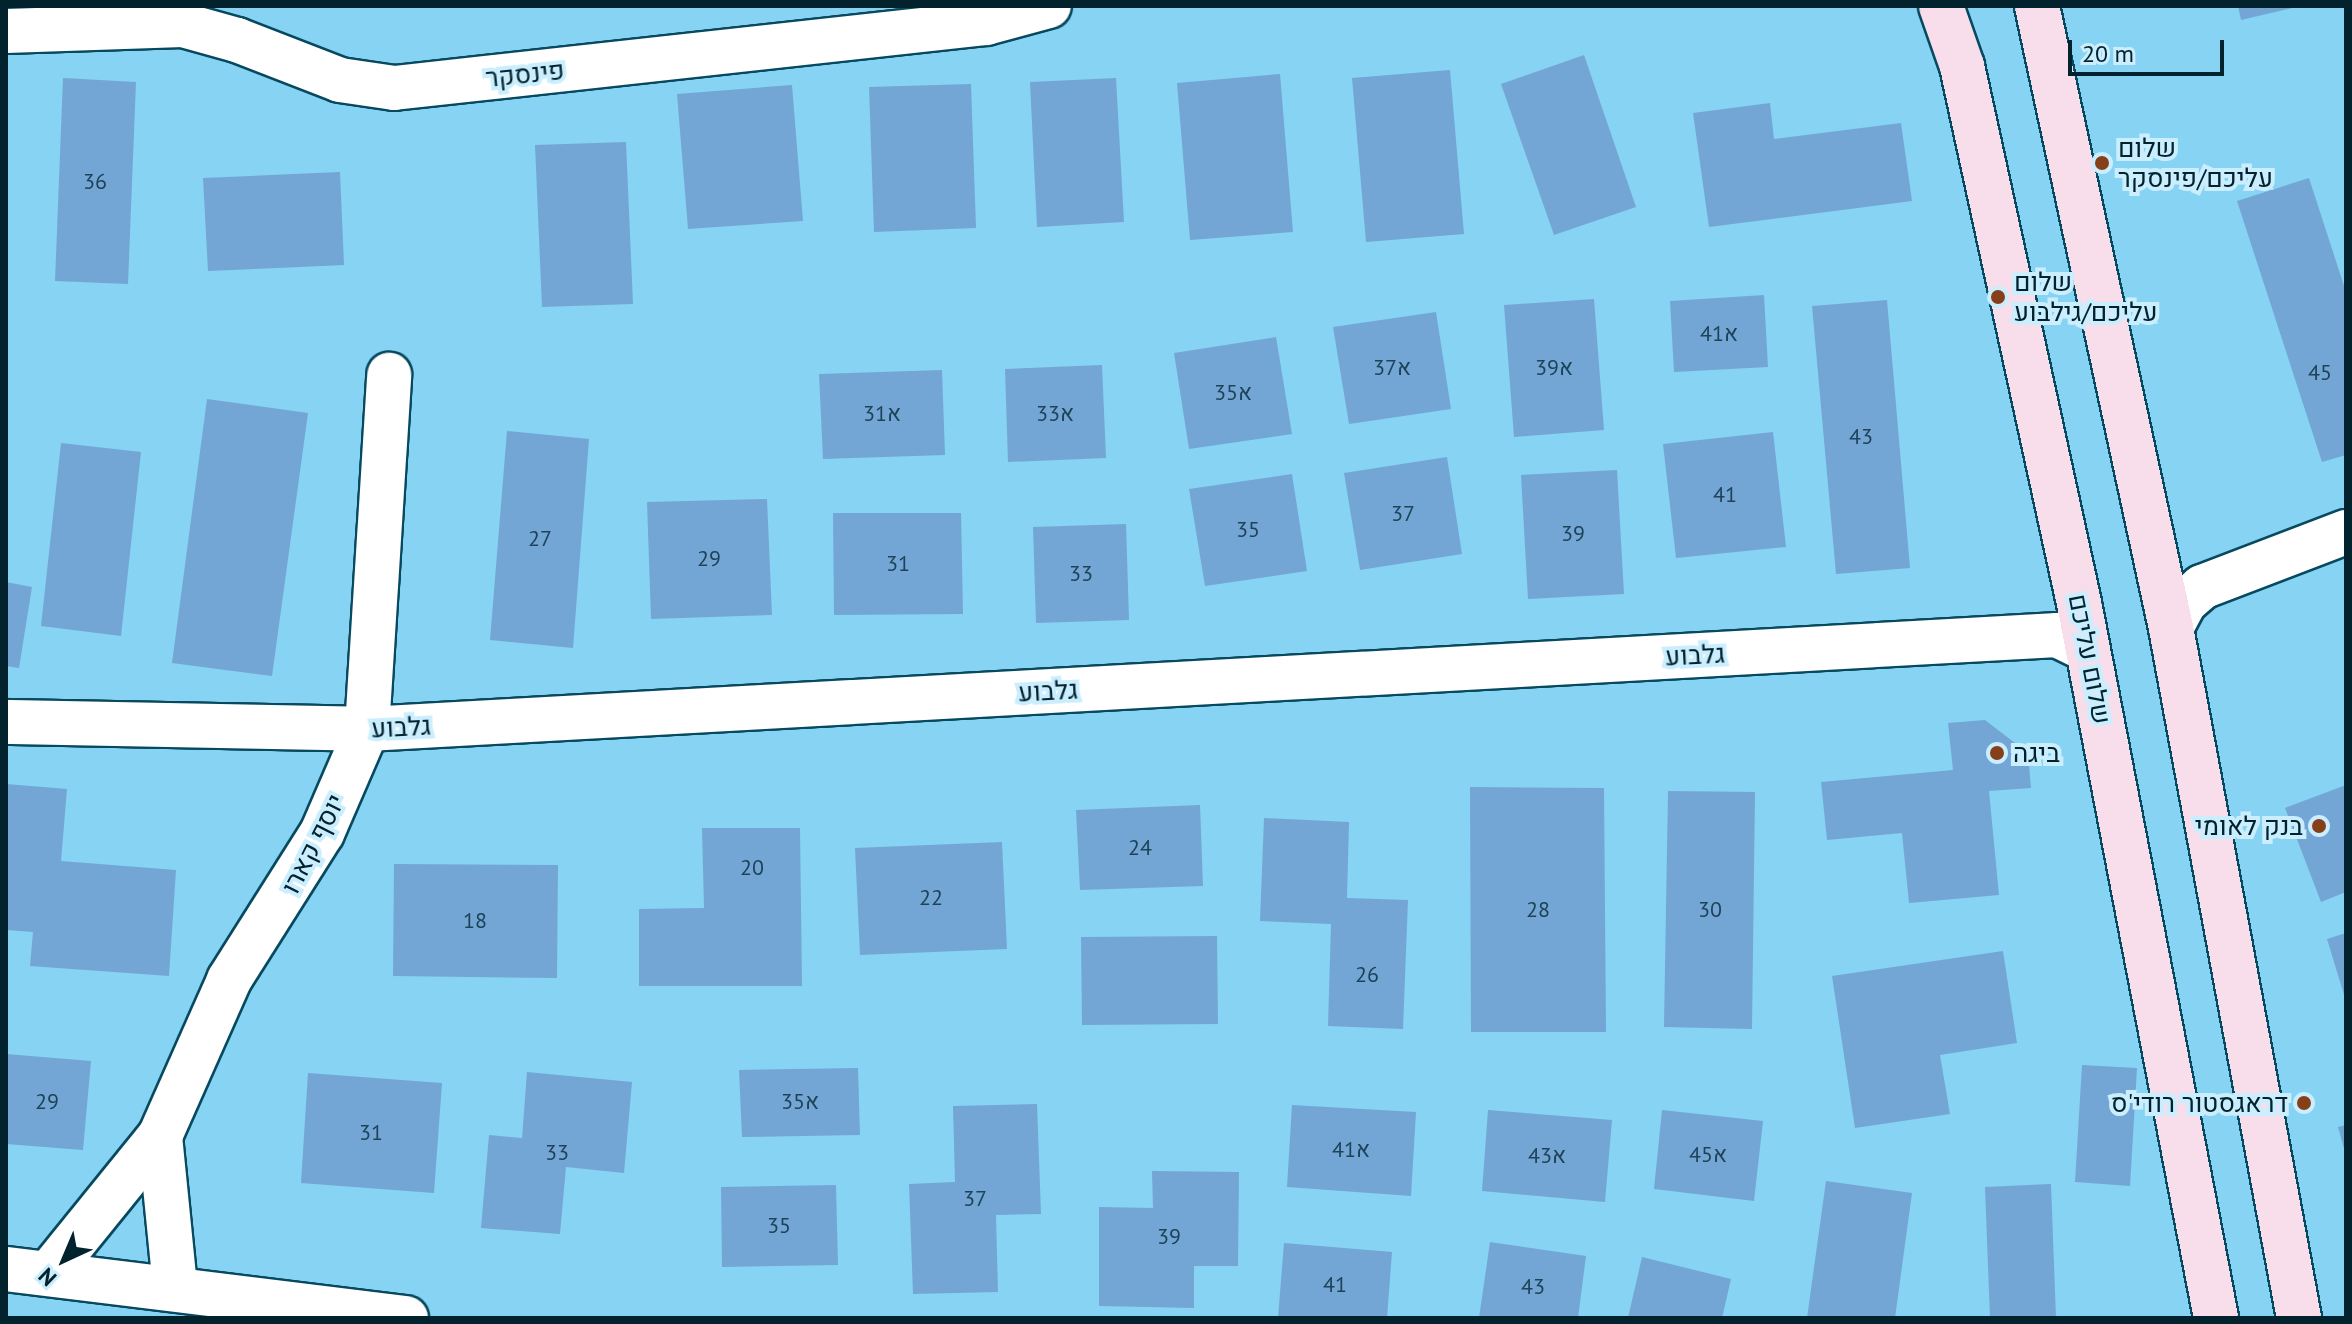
<!DOCTYPE html>
<html>
<head>
<meta charset="utf-8">
<style>
  body { margin:0 }
  #map { position:relative; width:2352px; height:1324px; overflow:hidden; background:#87d3f3; font-family:"PT Sans",Heebo,sans-serif }
  div>[style] { position:absolute }
  .building>* { inset:0; background:#73a6d5 }
  .roads { filter:drop-shadow(2px 0 #07495f) drop-shadow(-2px 0 #07495f) drop-shadow(0 2px #07495f) drop-shadow(0 -2px #07495f) }
  .minor>* { height:44px; margin:-22px; padding:0 22px; transform-origin:22px; border-radius:22px; background:#fff }
  .major>* { height:44px; margin:-22px; padding:0 22px; transform-origin:22px; border-radius:22px; background:#f8ddeb }
  .dots>* { width:22px; height:22px; translate:-50% -50%; box-sizing:border-box; border:4px solid #caeefe; border-radius:50% }
  span { translate:-50% -50%; white-space:nowrap; text-align:center; line-height:1.15; -webkit-text-stroke:8px #caeefe; paint-order:stroke }
  .number-label { font-size:22px; color:#1e4358 }
  .number-label span { -webkit-text-stroke-width:0 }
  .street-label { font-size:26px; color:#02222e }
  .poi-label { font-size:26px; color:#02222e }
  .left { translate:0 -50%; text-align:left }
  .right { translate:-100% -50%; text-align:right }
  .frame { position:absolute; inset:0; border:8px solid #02222e; pointer-events:none }
  .north { position:absolute; left:24px; top:1220px; width:80px; height:80px; -webkit-text-stroke:6px #caeefe; paint-order:stroke; rotate:224deg; font-size:22px; font-weight:700; line-height:32px; text-align:center; color:#02222e }
  .north::after { content:''; display:block; margin:auto; width:28px; height:36px; background:#02222e; clip-path:polygon(50% 0,100% 100%,50% 72%,0 100%) }
  .scale { position:absolute; left:2068px; top:40px; width:156px; height:36px; box-sizing:border-box; border:4px solid #02222e; border-top:0; padding-left:10px; font-size:24px; line-height:28px; white-space:nowrap; color:#02222e; -webkit-text-stroke:6px #caeefe; paint-order:stroke }
</style>
</head>
<body>
<div id="map">
  <div class="building">
    <div style="clip-path:polygon(2238px 6px,2297px 6px,2297px 7px,2241px 20px)"></div>
    <div style="clip-path:polygon(1584px 55px,1636px 207px,1554px 235px,1501px 84px)"></div>
    <div style="clip-path:polygon(1450px 70px,1464px 234px,1366px 242px,1352px 78px)"></div>
    <div style="clip-path:polygon(1280px 74px,1293px 232px,1190px 240px,1177px 83px)"></div>
    <div style="clip-path:polygon(63px 78px,136px 82px,128px 284px,55px 281px)"></div>
    <div style="clip-path:polygon(1116px 78px,1124px 222px,1037px 227px,1030px 82px)"></div>
    <div style="clip-path:polygon(971px 84px,976px 228px,874px 232px,869px 87px)"></div>
    <div style="clip-path:polygon(792px 85px,803px 221px,688px 229px,677px 94px)"></div>
    <div style="clip-path:polygon(1770px 103px,1774px 139px,1901px 123px,1912px 201px,1709px 227px,1693px 113px)"></div>
    <div style="clip-path:polygon(626px 142px,633px 304px,542px 307px,535px 145px)"></div>
    <div style="clip-path:polygon(340px 172px,344px 265px,208px 271px,203px 178px)"></div>
    <div style="clip-path:polygon(2309px 178px,2346px 292px,2346px 455px,2322px 462px,2237px 201px)"></div>
    <div style="clip-path:polygon(1764px 295px,1768px 367px,1674px 372px,1670px 301px)"></div>
    <div style="clip-path:polygon(1594px 299px,1604px 430px,1514px 437px,1504px 305px)"></div>
    <div style="clip-path:polygon(1887px 300px,1910px 568px,1836px 574px,1812px 306px)"></div>
    <div style="clip-path:polygon(1436px 312px,1451px 409px,1349px 424px,1333px 327px)"></div>
    <div style="clip-path:polygon(1276px 337px,1292px 434px,1189px 449px,1174px 353px)"></div>
    <div style="clip-path:polygon(1102px 365px,1106px 458px,1008px 462px,1005px 369px)"></div>
    <div style="clip-path:polygon(942px 370px,945px 455px,823px 459px,819px 374px)"></div>
    <div style="clip-path:polygon(207px 399px,308px 413px,272px 676px,172px 663px)"></div>
    <div style="clip-path:polygon(507px 431px,589px 439px,573px 648px,490px 640px)"></div>
    <div style="clip-path:polygon(1773px 432px,1786px 547px,1676px 558px,1663px 444px)"></div>
    <div style="clip-path:polygon(61px 443px,141px 452px,121px 636px,41px 626px)"></div>
    <div style="clip-path:polygon(1447px 457px,1462px 554px,1360px 570px,1344px 473px)"></div>
    <div style="clip-path:polygon(1617px 470px,1624px 594px,1528px 599px,1521px 475px)"></div>
    <div style="clip-path:polygon(1292px 474px,1307px 571px,1205px 586px,1189px 489px)"></div>
    <div style="clip-path:polygon(767px 499px,772px 615px,651px 619px,647px 502px)"></div>
    <div style="clip-path:polygon(833px 513px,961px 513px,963px 614px,834px 615px)"></div>
    <div style="clip-path:polygon(1126px 524px,1129px 620px,1036px 623px,1033px 527px)"></div>
    <div style="clip-path:polygon(6px 582px,32px 587px,19px 668px,6px 666px)"></div>
    <div style="clip-path:polygon(1985px 720px,2028px 753px,2031px 788px,1989px 791px,1999px 895px,1909px 903px,1902px 833px,1827px 840px,1821px 782px,1953px 770px,1948px 723px)"></div>
    <div style="clip-path:polygon(6px 784px,67px 789px,61px 861px,176px 870px,169px 976px,30px 966px,33px 932px,6px 930px)"></div>
    <div style="clip-path:polygon(2346px 785px,2346px 892px,2321px 902px,2285px 808px)"></div>
    <div style="clip-path:polygon(1470px 787px,1604px 788px,1606px 1032px,1471px 1032px)"></div>
    <div style="clip-path:polygon(1668px 791px,1755px 792px,1752px 1029px,1664px 1027px)"></div>
    <div style="clip-path:polygon(1200px 805px,1203px 886px,1080px 890px,1076px 810px)"></div>
    <div style="clip-path:polygon(1264px 818px,1349px 822px,1347px 898px,1408px 900px,1403px 1029px,1328px 1026px,1331px 924px,1260px 921px)"></div>
    <div style="clip-path:polygon(702px 828px,800px 828px,802px 986px,639px 986px,639px 909px,704px 908px)"></div>
    <div style="clip-path:polygon(1002px 842px,1007px 949px,860px 955px,855px 848px)"></div>
    <div style="clip-path:polygon(394px 864px,558px 865px,557px 978px,393px 976px)"></div>
    <div style="clip-path:polygon(2346px 933px,2346px 998px,2345px 998px,2327px 939px)"></div>
    <div style="clip-path:polygon(1217px 936px,1218px 1024px,1082px 1025px,1081px 937px)"></div>
    <div style="clip-path:polygon(2003px 951px,2017px 1043px,1940px 1055px,1950px 1114px,1855px 1128px,1832px 976px)"></div>
    <div style="clip-path:polygon(6px 1054px,91px 1061px,83px 1150px,6px 1144px)"></div>
    <div style="clip-path:polygon(2082px 1065px,2137px 1068px,2130px 1186px,2075px 1182px)"></div>
    <div style="clip-path:polygon(858px 1068px,860px 1135px,742px 1137px,739px 1070px)"></div>
    <div style="clip-path:polygon(527px 1072px,632px 1082px,624px 1173px,566px 1167px,560px 1234px,481px 1228px,489px 1135px,522px 1138px)"></div>
    <div style="clip-path:polygon(308px 1073px,442px 1083px,434px 1193px,301px 1183px)"></div>
    <div style="clip-path:polygon(1037px 1104px,1041px 1214px,996px 1215px,998px 1292px,913px 1294px,909px 1184px,955px 1182px,953px 1106px)"></div>
    <div style="clip-path:polygon(1292px 1105px,1416px 1112px,1411px 1196px,1287px 1187px)"></div>
    <div style="clip-path:polygon(1488px 1110px,1612px 1120px,1605px 1202px,1482px 1191px)"></div>
    <div style="clip-path:polygon(1662px 1110px,1763px 1121px,1754px 1201px,1654px 1189px)"></div>
    <div style="clip-path:polygon(2346px 1125px,2346px 1152px,2345px 1152px,2338px 1127px)"></div>
    <div style="clip-path:polygon(1152px 1171px,1239px 1172px,1238px 1266px,1194px 1266px,1194px 1308px,1099px 1306px,1099px 1207px,1153px 1208px)"></div>
    <div style="clip-path:polygon(1826px 1181px,1912px 1193px,1895px 1318px,1807px 1318px)"></div>
    <div style="clip-path:polygon(2051px 1184px,2056px 1318px,1990px 1318px,1985px 1187px)"></div>
    <div style="clip-path:polygon(836px 1185px,838px 1265px,722px 1267px,721px 1187px)"></div>
    <div style="clip-path:polygon(1490px 1242px,1586px 1256px,1578px 1318px,1479px 1318px)"></div>
    <div style="clip-path:polygon(1284px 1243px,1392px 1252px,1387px 1318px,1278px 1318px)"></div>
    <div style="clip-path:polygon(1642px 1257px,1731px 1279px,1722px 1318px,1628px 1318px)"></div>
  </div>
  <div class="roads">
    <div class="minor">
      <div style="left:6px;top:31px;width:177px;rotate:-1.9deg"></div>
      <div style="left:183px;top:25px;width:56px;rotate:15.5deg"></div>
      <div style="left:237px;top:40px;width:110px;rotate:21.2deg"></div>
      <div style="left:340px;top:80px;width:55px;rotate:8.4deg"></div>
      <div style="left:394px;top:88px;width:596px;rotate:-6.27deg"></div>
      <div style="left:986px;top:23px;width:65px;rotate:-15.1deg"></div>
      <div style="left:2171px;top:628px;width:30px;rotate:-62deg"></div>
      <div style="left:2185px;top:602px;width:23px;rotate:-41deg"></div>
      <div style="left:2202px;top:587px;width:154px;rotate:-20.9deg"></div>
      <div style="left:6px;top:722px;width:361px;rotate:1.1deg"></div>
      <div style="left:367px;top:729px;width:1693px;rotate:-3.18deg"></div>
      <div style="left:2057px;top:635px;width:32px;rotate:26deg"></div>
      <div style="left:160px;top:1136px;width:151px;rotate:84.3deg"></div>
      <div style="left:6px;top:1269px;width:403px;rotate:7deg"></div>
      <div style="left:49px;top:1273px;width:176px;rotate:-51deg"></div>
      <div style="left:160px;top:1136px;width:171px;rotate:-66.1deg"></div>
      <div style="left:229px;top:980px;width:174px;rotate:-57.7deg"></div>
      <div style="left:322px;top:833px;width:113px;rotate:-66.6deg"></div>
      <div style="left:367px;top:729px;width:355px;rotate:-86.4deg"></div>
    </div>
    <div class="major">
      <div style="left:1941px;top:6px;width:64px;rotate:70.7deg"></div>
      <div style="left:1962px;top:66px;width:550px;rotate:77.71deg"></div>
      <div style="left:2079px;top:603px;width:728px;rotate:79.15deg"></div>
      <div style="left:2037px;top:6px;width:636px;rotate:77.84deg"></div>
      <div style="left:2171px;top:628px;width:702px;rotate:79.49deg"></div>
    </div>
  </div>
  <div class="dots">
    <div style="left:2102px;top:163px;background:#864019"></div>
    <div style="left:1998px;top:297px;background:#864019"></div>
    <div style="left:1997px;top:753px;background:#864019"></div>
    <div style="left:2319px;top:826px;background:#864019"></div>
    <div style="left:2304px;top:1103px;background:#864019"></div>
  </div>
  <div class="number-label">
    <span style="left:95px;top:182px">36</span>
    <span style="left:1719px;top:334px">41א</span>
    <span style="left:1392px;top:368px">37א</span>
    <span style="left:1554px;top:368px">39א</span>
    <span style="left:2320px;top:373px">45</span>
    <span style="left:1233px;top:393px">35א</span>
    <span style="left:882px;top:414px">31א</span>
    <span style="left:1055px;top:414px">33א</span>
    <span style="left:1861px;top:437px">43</span>
    <span style="left:1725px;top:495px">41</span>
    <span style="left:1403px;top:514px">37</span>
    <span style="left:1248px;top:530px">35</span>
    <span style="left:1573px;top:534px">39</span>
    <span style="left:540px;top:539px">27</span>
    <span style="left:709px;top:559px">29</span>
    <span style="left:898px;top:564px">31</span>
    <span style="left:1081px;top:574px">33</span>
    <span style="left:1140px;top:848px">24</span>
    <span style="left:752px;top:868px">20</span>
    <span style="left:931px;top:898px">22</span>
    <span style="left:1538px;top:910px">28</span>
    <span style="left:1710px;top:910px">30</span>
    <span style="left:475px;top:921px">18</span>
    <span style="left:1367px;top:975px">26</span>
    <span style="left:47px;top:1102px">29</span>
    <span style="left:800px;top:1102px">35א</span>
    <span style="left:371px;top:1133px">31</span>
    <span style="left:1351px;top:1150px">41א</span>
    <span style="left:557px;top:1153px">33</span>
    <span style="left:1708px;top:1155px">45א</span>
    <span style="left:1547px;top:1156px">43א</span>
    <span style="left:975px;top:1199px">37</span>
    <span style="left:779px;top:1226px">35</span>
    <span style="left:1169px;top:1237px">39</span>
    <span style="left:1335px;top:1285px">41</span>
    <span style="left:1533px;top:1287px">43</span>
  </div>
  <div class="street-label">
    <span style="left:525px;top:74px;rotate:-6deg">פינסקר</span>
    <span style="left:1695px;top:655px;rotate:-3deg">גלבוע</span>
    <span style="left:2090px;top:659px;rotate:79deg">שלום עליכם</span>
    <span style="left:1048px;top:691px;rotate:-3deg">גלבוע</span>
    <span style="left:401px;top:727px;rotate:-3deg">גלבוע</span>
    <span style="left:313px;top:844px;rotate:-63deg">יוסף קארו</span>
  </div>
  <div class="poi-label">
    <span class="left" style="left:2118px;top:163px">שלום<br>עליכם/פינסקר</span>
    <span class="left" style="left:2014px;top:297px">שלום<br>עליכם/גילבוע</span>
    <span class="left" style="left:2013px;top:753px">ביגה</span>
    <span class="right" style="left:2303px;top:826px">בנק לאומי</span>
    <span class="right" style="left:2288px;top:1103px">דראגסטור רודי'ס</span>
  </div>
  <div class="frame"></div>
  <div class="north">N</div>
  <div class="scale">20 m</div>
</div>
</body>
</html>
